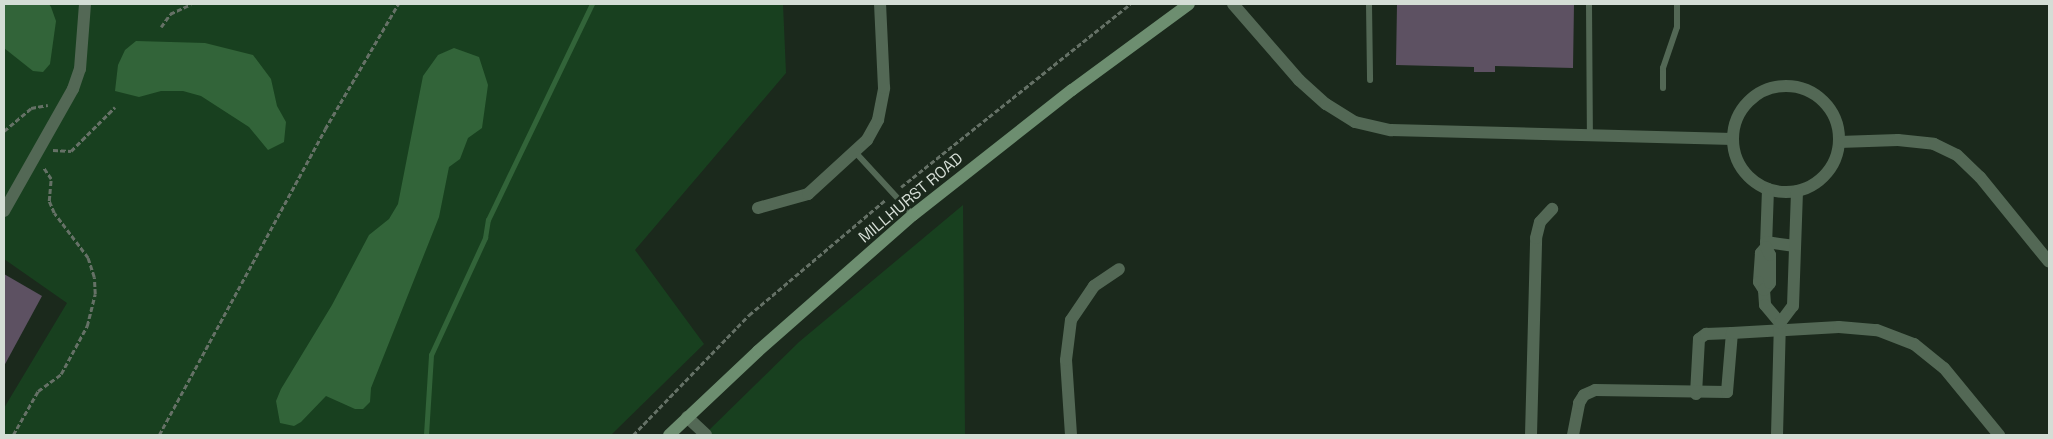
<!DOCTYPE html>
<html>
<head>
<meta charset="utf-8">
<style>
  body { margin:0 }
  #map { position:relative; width:2053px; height:439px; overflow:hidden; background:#1b291c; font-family:"Space Grotesk",sans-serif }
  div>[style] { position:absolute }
  .green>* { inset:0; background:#18401f }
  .water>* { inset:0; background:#326439 }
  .stream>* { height:4.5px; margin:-2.25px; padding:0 2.25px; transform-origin:2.25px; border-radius:2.25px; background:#326439 }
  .building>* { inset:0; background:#5d5162 }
  .path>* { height:2.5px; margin-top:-1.25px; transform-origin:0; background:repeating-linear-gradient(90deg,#657166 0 5px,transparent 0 7.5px) }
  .lane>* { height:6px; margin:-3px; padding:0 3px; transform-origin:3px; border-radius:3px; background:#536855 }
  .street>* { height:12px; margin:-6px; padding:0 6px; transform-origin:6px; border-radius:6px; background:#536855 }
  .street>.ring { margin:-6px; padding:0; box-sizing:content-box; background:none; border:12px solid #536855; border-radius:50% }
  .secondary>* { height:12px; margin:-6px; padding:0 6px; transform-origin:6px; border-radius:6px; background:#6d8e70 }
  span { translate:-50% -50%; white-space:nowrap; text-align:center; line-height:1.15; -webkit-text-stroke:5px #1b291c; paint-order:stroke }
  .street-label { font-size:16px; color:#d4ddd5 }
  .frame { position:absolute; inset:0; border:5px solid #d4ddd5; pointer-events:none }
</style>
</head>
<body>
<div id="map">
  <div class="green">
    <div style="clip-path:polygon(4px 4px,783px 4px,786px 73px,635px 250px,704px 344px,611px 435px,4px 435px,4px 408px,67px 303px,4px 259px)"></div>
    <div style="clip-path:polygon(963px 205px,965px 435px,704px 435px,799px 342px)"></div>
  </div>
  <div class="water">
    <div style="clip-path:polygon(4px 4px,49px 4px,51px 7px,56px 21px,50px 64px,43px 72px,33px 71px,4px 48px)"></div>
    <div style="clip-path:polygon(136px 41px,205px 43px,253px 55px,271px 79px,277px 106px,286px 122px,284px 142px,268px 150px,249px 127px,201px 96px,183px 91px,161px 91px,139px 97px,115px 91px,118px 65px,125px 50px)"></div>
    <div style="clip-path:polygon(454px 48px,479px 57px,488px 85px,482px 128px,468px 138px,460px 159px,449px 167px,439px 217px,371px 388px,370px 402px,363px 409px,355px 409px,326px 396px,301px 422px,294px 426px,280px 423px,276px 401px,281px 389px,332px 305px,369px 235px,389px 219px,398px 204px,423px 76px,438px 55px)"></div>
  </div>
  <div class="stream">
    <div style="left:426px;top:435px;width:80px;rotate:-86.4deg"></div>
    <div style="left:431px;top:355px;width:129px;rotate:-65.2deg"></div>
    <div style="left:485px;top:238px;width:18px;rotate:-81deg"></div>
    <div style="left:488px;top:220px;width:240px;rotate:-64.3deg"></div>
  </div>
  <div class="building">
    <div style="clip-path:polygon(1397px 4px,1574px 4px,1573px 68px,1495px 66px,1495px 72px,1474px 72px,1474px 67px,1396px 65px)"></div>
    <div style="clip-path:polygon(4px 274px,42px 296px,4px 366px)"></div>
  </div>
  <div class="path">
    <div style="left:161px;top:27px;width:16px;rotate:-55deg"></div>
    <div style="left:170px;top:14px;width:23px;rotate:-25deg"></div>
    <div style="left:4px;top:131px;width:35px;rotate:-40deg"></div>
    <div style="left:31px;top:108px;width:17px;rotate:-10deg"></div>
    <div style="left:53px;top:150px;width:18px;rotate:3deg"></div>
    <div style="left:71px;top:151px;width:62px;rotate:-45deg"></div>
    <div style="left:901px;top:187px;width:293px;rotate:-38.6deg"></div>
    <div style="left:13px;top:435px;width:51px;rotate:-60.4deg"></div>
    <div style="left:38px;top:391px;width:29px;rotate:-36deg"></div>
    <div style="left:61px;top:374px;width:55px;rotate:-61.6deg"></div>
    <div style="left:87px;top:326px;width:33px;rotate:-76deg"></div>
    <div style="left:95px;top:294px;width:17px;rotate:-93deg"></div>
    <div style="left:94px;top:277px;width:20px;rotate:-108deg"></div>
    <div style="left:88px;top:258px;width:56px;rotate:-127.1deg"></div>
    <div style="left:54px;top:213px;width:13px;rotate:-113deg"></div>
    <div style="left:49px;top:201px;width:22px;rotate:-85deg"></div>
    <div style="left:51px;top:179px;width:14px;rotate:-124deg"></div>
    <div style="left:159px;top:435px;width:348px;rotate:-61.5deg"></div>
    <div style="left:325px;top:129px;width:145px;rotate:-59.7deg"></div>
    <div style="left:633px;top:435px;width:167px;rotate:-46deg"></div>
    <div style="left:749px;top:315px;width:178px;rotate:-40.2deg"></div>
  </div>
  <div class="lane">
    <div style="left:1369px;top:4px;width:76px;rotate:89.2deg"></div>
    <div style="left:1589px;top:4px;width:131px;rotate:89.6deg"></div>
    <div style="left:1663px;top:88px;width:20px;rotate:-90deg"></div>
    <div style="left:1663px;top:68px;width:43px;rotate:-71.1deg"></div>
    <div style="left:1677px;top:27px;width:23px;rotate:-90deg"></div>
    <div style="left:856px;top:153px;width:84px;rotate:47.4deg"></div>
  </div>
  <div class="street">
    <div style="left:1233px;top:4px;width:101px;rotate:49deg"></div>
    <div style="left:1299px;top:80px;width:36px;rotate:42deg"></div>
    <div style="left:1326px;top:104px;width:34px;rotate:32deg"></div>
    <div style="left:1355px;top:122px;width:37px;rotate:13deg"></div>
    <div style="left:1391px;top:130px;width:342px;rotate:1.5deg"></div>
    <div class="ring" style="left:1733px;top:86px;width:94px;height:94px"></div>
    <div style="left:1839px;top:142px;width:59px;rotate:-1.9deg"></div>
    <div style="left:1898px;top:140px;width:36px;rotate:6deg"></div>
    <div style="left:1934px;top:144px;width:25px;rotate:26deg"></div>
    <div style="left:1957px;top:155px;width:32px;rotate:44deg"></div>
    <div style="left:1980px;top:177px;width:109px;rotate:50.9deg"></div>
    <div style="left:1768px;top:189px;width:58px;rotate:92deg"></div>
    <div style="left:1766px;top:247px;width:8px;rotate:130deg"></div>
    <div style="left:1761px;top:253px;width:29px;rotate:94deg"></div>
    <div style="left:1759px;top:282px;width:9px;rotate:58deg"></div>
    <div style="left:1764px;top:290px;width:15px;rotate:86deg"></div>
    <div style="left:1765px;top:305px;width:23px;rotate:50deg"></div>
    <div style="left:758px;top:208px;width:52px;rotate:-15.6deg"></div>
    <div style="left:808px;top:194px;width:80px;rotate:-42.5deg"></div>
    <div style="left:867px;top:140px;width:23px;rotate:-61deg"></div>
    <div style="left:878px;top:120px;width:33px;rotate:-79deg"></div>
    <div style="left:884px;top:88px;width:84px;rotate:-92.7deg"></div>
    <div style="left:4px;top:211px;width:140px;rotate:-60.5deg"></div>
    <div style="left:73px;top:89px;width:21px;rotate:-71deg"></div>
    <div style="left:80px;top:69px;width:65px;rotate:-85.6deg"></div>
    <div style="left:1766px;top:242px;width:29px;rotate:8deg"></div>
    <div style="left:1764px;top:290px;width:9px;rotate:-49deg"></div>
    <div style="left:1770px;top:283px;width:28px;rotate:-90deg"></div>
    <div style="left:1770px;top:255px;width:9px;rotate:-117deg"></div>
    <div style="left:1696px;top:394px;width:55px;rotate:-86.9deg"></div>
    <div style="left:1699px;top:339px;width:9px;rotate:-36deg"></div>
    <div style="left:1706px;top:334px;width:26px;rotate:-2deg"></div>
    <div style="left:687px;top:417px;width:26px;rotate:43deg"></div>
    <div style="left:1071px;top:435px;width:75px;rotate:-93.8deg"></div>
    <div style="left:1066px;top:360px;width:40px;rotate:-82.9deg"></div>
    <div style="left:1071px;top:320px;width:41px;rotate:-55.9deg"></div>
    <div style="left:1094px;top:286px;width:30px;rotate:-34deg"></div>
    <div style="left:1531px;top:435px;width:197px;rotate:-88.5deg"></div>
    <div style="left:1536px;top:238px;width:16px;rotate:-76deg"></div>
    <div style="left:1540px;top:222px;width:18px;rotate:-47deg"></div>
    <div style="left:1573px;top:435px;width:33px;rotate:-79deg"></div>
    <div style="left:1579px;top:403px;width:9px;rotate:-58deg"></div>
    <div style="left:1584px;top:395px;width:12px;rotate:-24deg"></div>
    <div style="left:1595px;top:390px;width:132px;rotate:0.9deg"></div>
    <div style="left:1727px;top:392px;width:59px;rotate:-85.2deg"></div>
    <div style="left:1732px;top:333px;width:107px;rotate:-3.2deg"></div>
    <div style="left:1839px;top:327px;width:38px;rotate:5deg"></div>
    <div style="left:1877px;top:330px;width:40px;rotate:21deg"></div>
    <div style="left:1914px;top:344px;width:38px;rotate:39deg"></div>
    <div style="left:1944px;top:368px;width:87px;rotate:50.6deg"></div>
    <div style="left:1777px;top:435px;width:112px;rotate:-88.5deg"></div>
    <div style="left:1780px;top:323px;width:21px;rotate:-53deg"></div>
    <div style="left:1793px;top:306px;width:115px;rotate:-88deg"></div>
  </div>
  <div class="secondary">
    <div style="left:669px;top:435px;width:122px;rotate:-43.3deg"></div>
    <div style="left:758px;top:351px;width:206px;rotate:-41.3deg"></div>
    <div style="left:913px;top:215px;width:202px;rotate:-38.2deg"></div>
    <div style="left:1072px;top:90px;width:145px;rotate:-36.3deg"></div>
  </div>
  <div class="street-label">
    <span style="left:911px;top:198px;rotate:-40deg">MILLHURST ROAD</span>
  </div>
  <div class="frame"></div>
</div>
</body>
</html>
